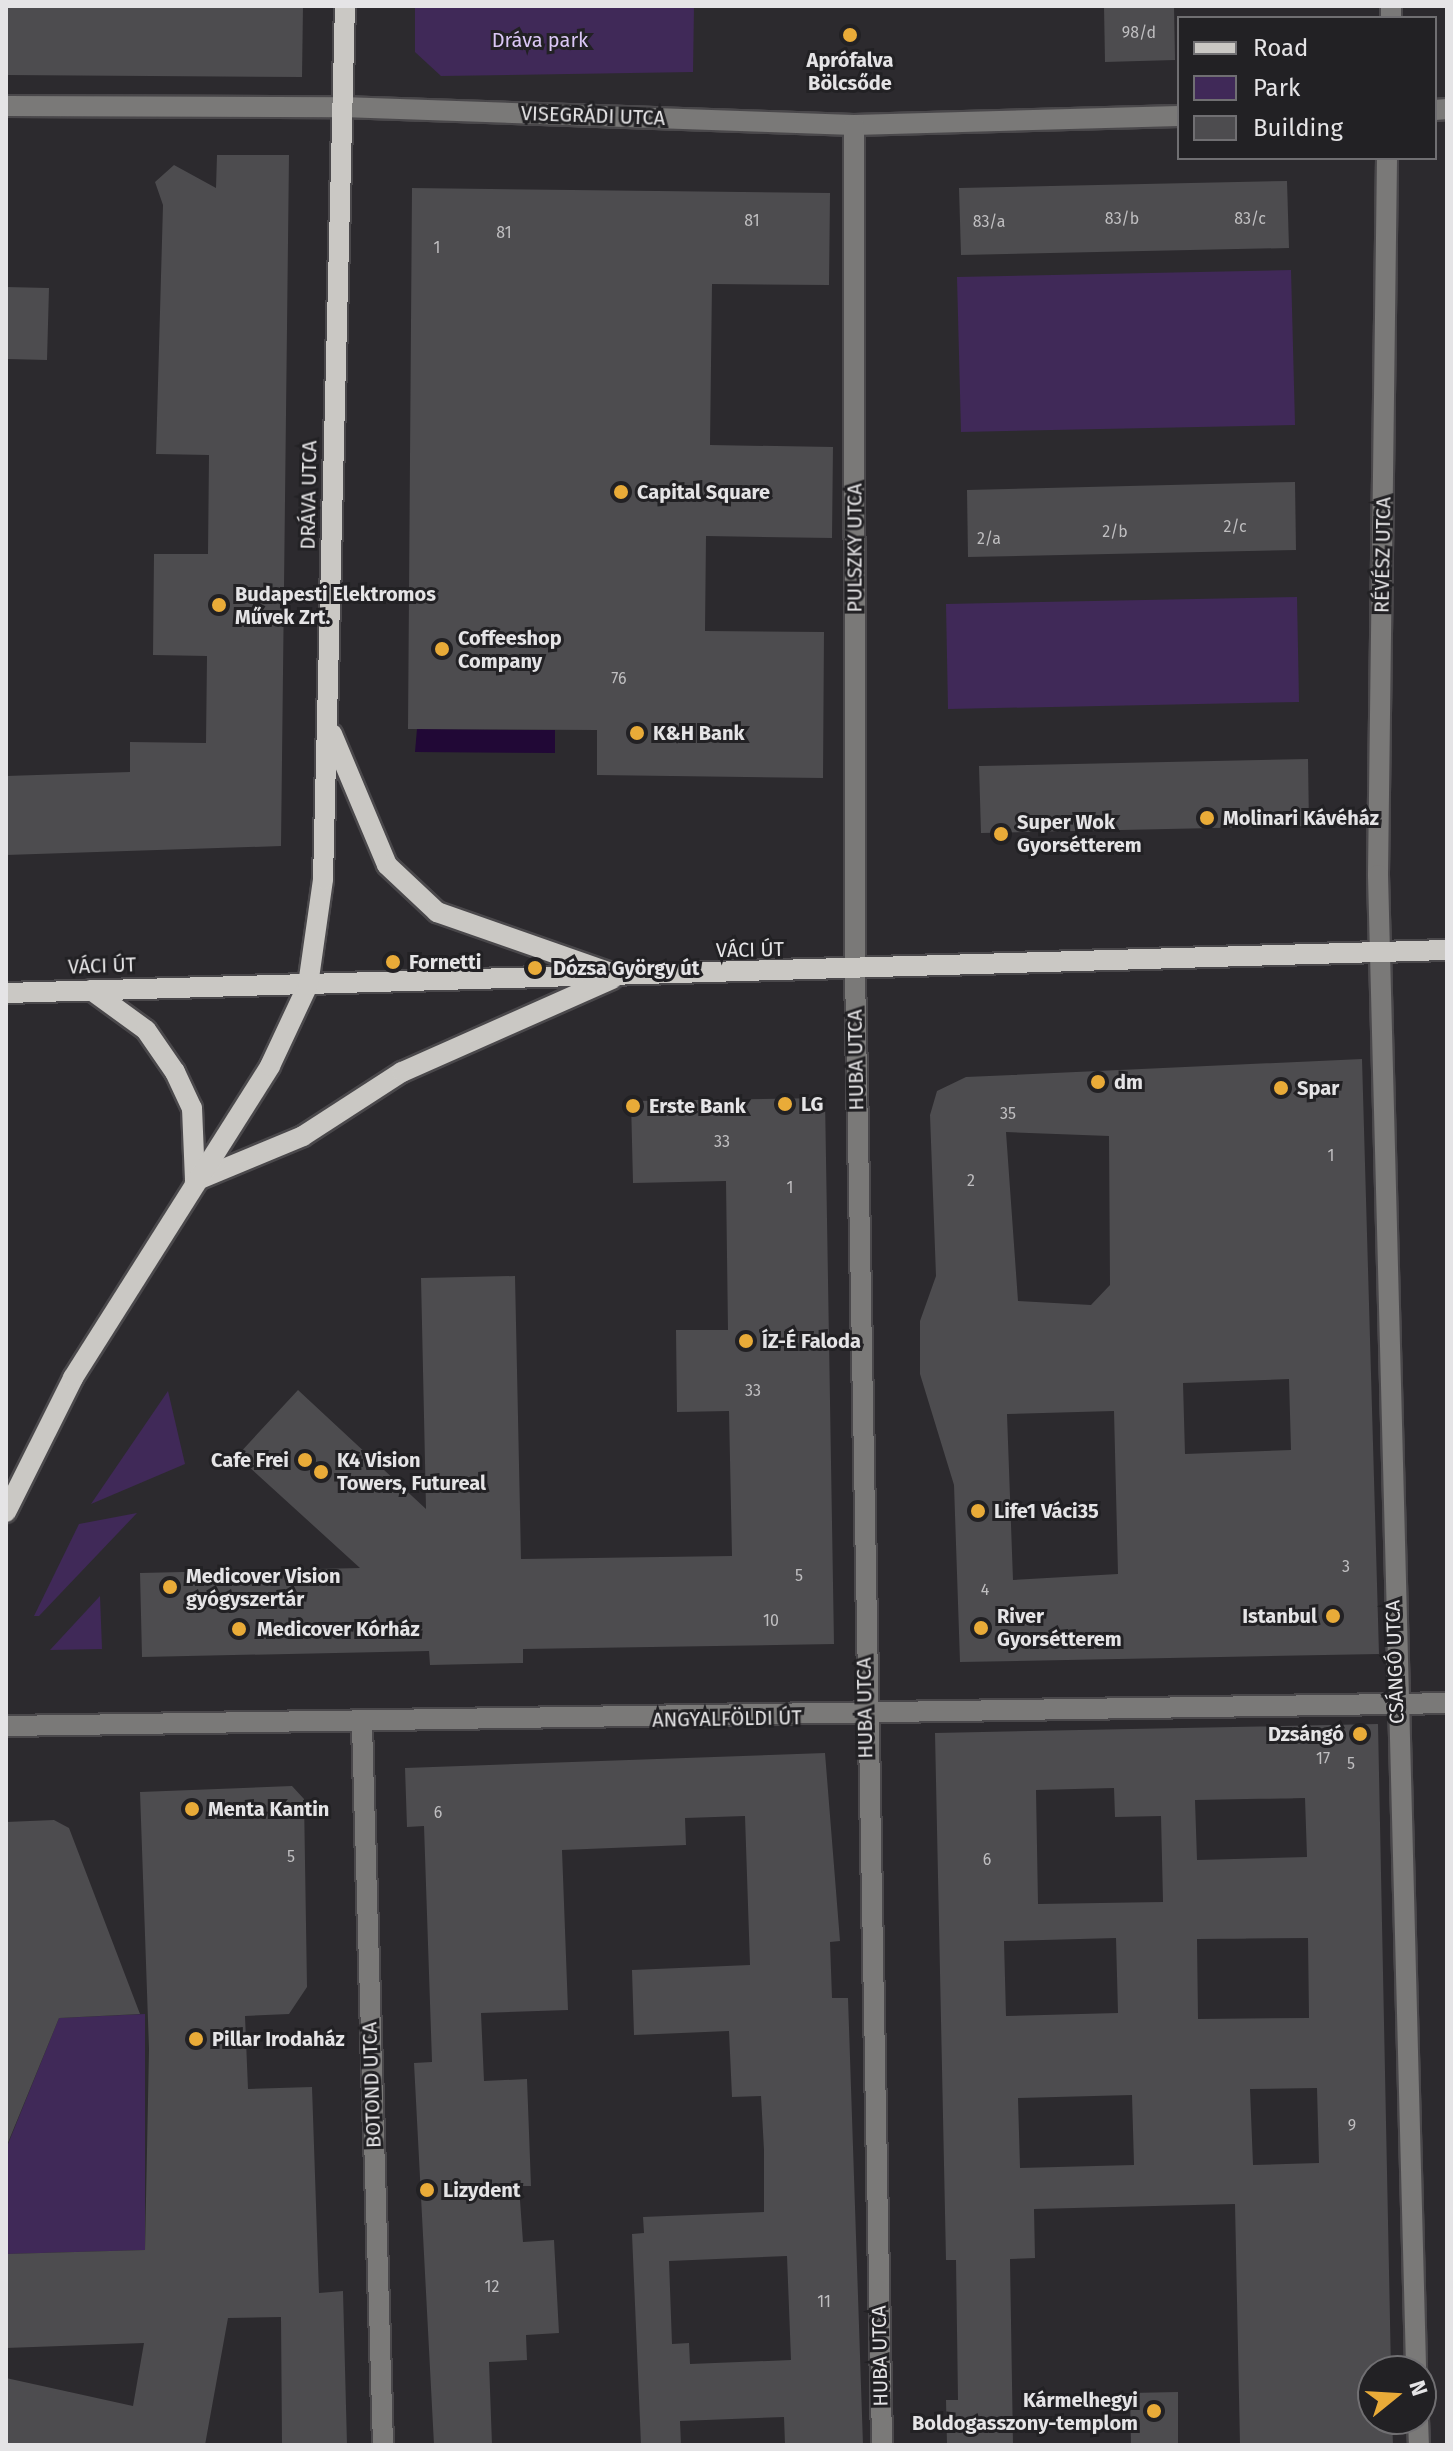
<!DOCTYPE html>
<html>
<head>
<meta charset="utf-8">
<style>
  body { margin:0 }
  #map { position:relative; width:1453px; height:2451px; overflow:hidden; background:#2c2a2e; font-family:"Fira Sans",sans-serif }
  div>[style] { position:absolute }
  .green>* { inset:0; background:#402958 }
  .water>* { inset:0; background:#210836 }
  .building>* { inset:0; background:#4d4c4f }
  .roads { filter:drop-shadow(2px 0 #4a484b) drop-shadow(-2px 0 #4a484b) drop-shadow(0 2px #4a484b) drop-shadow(0 -2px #4a484b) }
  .minor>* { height:20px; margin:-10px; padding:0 10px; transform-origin:10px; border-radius:10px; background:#7a7978 }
  .major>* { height:20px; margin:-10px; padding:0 10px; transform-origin:10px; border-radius:10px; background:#cac8c4 }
  .dots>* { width:22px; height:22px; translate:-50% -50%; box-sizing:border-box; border:4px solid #222124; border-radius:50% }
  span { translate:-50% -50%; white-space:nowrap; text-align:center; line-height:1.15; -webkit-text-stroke:6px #222124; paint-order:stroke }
  .number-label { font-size:16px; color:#bfbec0 }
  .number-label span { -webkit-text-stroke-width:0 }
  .park-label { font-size:20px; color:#dbc7f6 }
  .poi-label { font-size:20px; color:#e5e4e6; font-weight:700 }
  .left { translate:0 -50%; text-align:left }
  .right { translate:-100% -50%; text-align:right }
  .street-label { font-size:20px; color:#e5e4e6 }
  .frame { position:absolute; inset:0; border:8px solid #e5e4e6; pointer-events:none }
  .legend { position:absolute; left:1177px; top:16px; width:260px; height:144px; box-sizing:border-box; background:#222124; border:2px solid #706f72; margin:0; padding:10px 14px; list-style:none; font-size:24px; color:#e5e4e6 }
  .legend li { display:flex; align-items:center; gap:16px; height:40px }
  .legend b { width:40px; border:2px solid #706f72 }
  .north { position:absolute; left:1357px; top:2355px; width:80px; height:80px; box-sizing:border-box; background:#222124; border:2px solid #706f72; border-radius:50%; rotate:72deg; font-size:22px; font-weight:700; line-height:32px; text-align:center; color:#e5e4e6 }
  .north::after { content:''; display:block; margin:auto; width:28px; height:36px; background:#e9ab38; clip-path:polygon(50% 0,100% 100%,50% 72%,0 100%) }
</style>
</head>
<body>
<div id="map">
  <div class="green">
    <div style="clip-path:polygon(415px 6px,694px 6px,693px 72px,441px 76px,415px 52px)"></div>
    <div style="clip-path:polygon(1291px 270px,1295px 425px,961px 432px,957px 277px)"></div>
    <div style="clip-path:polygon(1297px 597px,1299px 702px,948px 709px,946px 604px)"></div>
    <div style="clip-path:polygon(168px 1391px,185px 1464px,91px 1504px)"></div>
    <div style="clip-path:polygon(137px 1513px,39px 1616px,34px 1616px,79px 1524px)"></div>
    <div style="clip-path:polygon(100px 1596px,102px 1649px,50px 1650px)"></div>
    <div style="clip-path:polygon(145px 2014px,145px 2250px,6px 2254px,6px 2149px,59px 2018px)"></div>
  </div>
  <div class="water">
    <div style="clip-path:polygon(417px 729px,555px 730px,555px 753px,415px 752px)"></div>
  </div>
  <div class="building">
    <div style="clip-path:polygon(6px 6px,303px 6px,302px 77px,6px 75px)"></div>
    <div style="clip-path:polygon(1104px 6px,1174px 6px,1175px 60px,1105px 62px)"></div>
    <div style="clip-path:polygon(217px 155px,289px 155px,281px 846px,6px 855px,6px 776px,130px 772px,130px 742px,206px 743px,207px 656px,153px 655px,154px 554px,208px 554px,209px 455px,156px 454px,163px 205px,155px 182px,174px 165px,216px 188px)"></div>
    <div style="clip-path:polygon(1287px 181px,1289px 248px,961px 255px,959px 188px)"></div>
    <div style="clip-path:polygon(412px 188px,830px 193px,829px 285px,712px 284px,710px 445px,833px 447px,832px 538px,706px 536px,705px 631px,824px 632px,823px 778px,597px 775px,597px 730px,408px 729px)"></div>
    <div style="clip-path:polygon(6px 287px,49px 288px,47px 360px,8px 359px)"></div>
    <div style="clip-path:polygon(1295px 482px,1296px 550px,968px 557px,967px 490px)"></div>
    <div style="clip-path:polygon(1308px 759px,1309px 826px,981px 833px,979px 766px)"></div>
    <div style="clip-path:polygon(evenodd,1362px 1059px,1379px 1654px,960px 1662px,954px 1485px,920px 1374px,920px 1321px,936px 1276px,930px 1115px,937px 1091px,966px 1077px,1362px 1059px,1006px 1132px,1109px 1136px,1110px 1285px,1091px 1305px,1018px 1301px,1006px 1132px,1362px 1059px,1289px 1379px,1291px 1450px,1185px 1454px,1183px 1383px,1289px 1379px,1362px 1059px,1114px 1411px,1118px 1574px,1013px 1580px,1007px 1414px,1114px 1411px)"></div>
    <div style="clip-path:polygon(825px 1098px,834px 1644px,523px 1649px,523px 1663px,430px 1665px,429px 1651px,142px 1657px,140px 1573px,360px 1568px,237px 1456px,298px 1390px,426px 1509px,421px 1278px,515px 1276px,521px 1559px,732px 1556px,729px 1411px,677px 1412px,676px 1330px,728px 1330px,726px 1181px,633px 1183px,631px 1101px)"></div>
    <div style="clip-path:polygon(evenodd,1378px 1724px,1391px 2371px,1373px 2371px,1373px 2419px,1392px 2419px,1393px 2445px,1240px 2445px,1235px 2204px,1034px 2209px,1035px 2258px,1010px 2259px,1013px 2445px,947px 2445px,946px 2400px,958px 2400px,956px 2260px,946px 2260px,935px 1733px,1378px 1724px,1114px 1788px,1115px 1817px,1161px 1816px,1163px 1902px,1038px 1904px,1036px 1790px,1114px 1788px,1378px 1724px,1305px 1798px,1307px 1857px,1197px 1860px,1195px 1800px,1305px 1798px,1378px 1724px,1116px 1938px,1118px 2013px,1006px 2016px,1004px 1941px,1116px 1938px,1378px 1724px,1308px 1938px,1309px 2018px,1198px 2019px,1197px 1939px,1308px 1938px,1378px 1724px,1317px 2088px,1319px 2163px,1253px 2165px,1250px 2089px,1317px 2088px,1378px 1724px,1132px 2095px,1134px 2165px,1020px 2168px,1018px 2098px,1132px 2095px)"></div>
    <div style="clip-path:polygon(evenodd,825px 1753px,840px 1941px,830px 1942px,832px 1998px,848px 1998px,863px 2445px,785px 2445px,784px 2417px,680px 2421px,681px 2445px,641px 2445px,632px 2234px,644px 2233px,643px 2217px,764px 2212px,764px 2150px,761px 2096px,732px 2097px,729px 2031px,634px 2035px,632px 1970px,750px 1965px,745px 1816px,685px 1818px,686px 1845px,562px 1850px,568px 2010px,481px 2013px,484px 2081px,527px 2079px,531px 2186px,519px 2186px,523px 2242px,554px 2240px,559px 2333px,526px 2335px,527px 2360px,489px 2362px,492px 2445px,434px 2445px,414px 2063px,432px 2062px,424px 1826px,407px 1827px,405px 1768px,825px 1753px,787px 2256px,791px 2360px,690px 2364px,689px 2343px,672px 2344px,669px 2261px,787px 2256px)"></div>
    <div style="clip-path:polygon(292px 1786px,304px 1799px,307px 1987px,289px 2014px,245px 2016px,248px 2089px,312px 2087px,319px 2293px,343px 2291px,347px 2445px,282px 2445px,281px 2317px,228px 2318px,205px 2445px,6px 2445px,6px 2378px,133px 2406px,144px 2343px,6px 2348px,6px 2254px,145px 2250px,149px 2049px,140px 1792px)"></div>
    <div style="clip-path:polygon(54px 1820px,69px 1828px,140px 2014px,59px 2018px,7px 2145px,6px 1822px)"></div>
    <div style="clip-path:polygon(1178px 2392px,1178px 2445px,1131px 2445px,1130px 2393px)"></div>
  </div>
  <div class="roads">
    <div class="minor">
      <div style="left:1391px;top:18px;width:12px;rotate:-90deg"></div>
      <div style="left:6px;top:106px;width:336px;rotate:0.2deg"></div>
      <div style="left:342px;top:107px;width:512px;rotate:2.01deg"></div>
      <div style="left:854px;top:125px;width:325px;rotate:-1.6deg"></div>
      <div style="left:1435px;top:110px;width:12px;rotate:-5deg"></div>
      <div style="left:854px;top:125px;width:846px;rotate:89.93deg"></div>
      <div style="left:855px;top:971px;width:1474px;rotate:88.95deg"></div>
      <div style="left:1387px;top:158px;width:717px;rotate:90.72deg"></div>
      <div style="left:1378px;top:875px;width:1496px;rotate:88.54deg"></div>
      <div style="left:362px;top:1725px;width:720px;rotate:88.33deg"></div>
      <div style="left:6px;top:1726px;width:1441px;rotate:-0.91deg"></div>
      <div style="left:1418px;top:2419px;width:26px;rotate:88deg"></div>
    </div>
    <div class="major">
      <div style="left:332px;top:734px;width:142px;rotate:67.2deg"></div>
      <div style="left:387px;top:865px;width:69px;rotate:43.2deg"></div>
      <div style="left:437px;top:912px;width:181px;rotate:19.3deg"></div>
      <div style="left:91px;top:990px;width:68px;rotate:36deg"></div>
      <div style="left:146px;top:1030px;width:51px;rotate:55.4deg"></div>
      <div style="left:175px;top:1072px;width:40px;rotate:65deg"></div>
      <div style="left:192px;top:1108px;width:73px;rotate:87.6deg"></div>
      <div style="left:6px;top:993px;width:1442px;rotate:-1.71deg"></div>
      <div style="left:195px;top:1181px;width:117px;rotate:-22.6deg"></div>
      <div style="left:303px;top:1136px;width:118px;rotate:-32.9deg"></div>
      <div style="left:402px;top:1072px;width:230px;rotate:-23.9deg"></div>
      <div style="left:6px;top:1512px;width:150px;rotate:-63.4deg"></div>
      <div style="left:73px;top:1378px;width:369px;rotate:-57.7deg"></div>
      <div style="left:270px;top:1066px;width:89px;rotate:-64.9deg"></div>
      <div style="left:308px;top:985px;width:107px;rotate:-81.9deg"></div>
      <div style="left:323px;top:879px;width:873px;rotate:-88.56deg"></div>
    </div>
  </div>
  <div class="dots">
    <div style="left:850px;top:35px;background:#e9ab38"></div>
    <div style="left:621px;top:492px;background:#e9ab38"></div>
    <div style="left:219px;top:605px;background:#e9ab38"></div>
    <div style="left:442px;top:649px;background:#e9ab38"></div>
    <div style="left:637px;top:733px;background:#e9ab38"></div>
    <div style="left:1207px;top:818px;background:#e9ab38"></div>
    <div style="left:1001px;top:834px;background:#e9ab38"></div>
    <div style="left:393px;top:962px;background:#e9ab38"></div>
    <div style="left:535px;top:968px;background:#e9ab38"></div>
    <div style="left:1098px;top:1082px;background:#e9ab38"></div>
    <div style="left:1281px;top:1088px;background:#e9ab38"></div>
    <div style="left:785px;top:1104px;background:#e9ab38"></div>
    <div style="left:633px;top:1106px;background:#e9ab38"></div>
    <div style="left:746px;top:1341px;background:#e9ab38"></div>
    <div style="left:305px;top:1460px;background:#e9ab38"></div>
    <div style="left:321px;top:1472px;background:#e9ab38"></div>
    <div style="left:978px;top:1511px;background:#e9ab38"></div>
    <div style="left:170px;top:1587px;background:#e9ab38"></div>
    <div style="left:1333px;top:1616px;background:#e9ab38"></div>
    <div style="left:981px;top:1628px;background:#e9ab38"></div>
    <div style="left:239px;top:1629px;background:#e9ab38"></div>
    <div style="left:1360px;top:1734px;background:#e9ab38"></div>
    <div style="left:192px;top:1809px;background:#e9ab38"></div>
    <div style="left:196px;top:2039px;background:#e9ab38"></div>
    <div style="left:427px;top:2190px;background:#e9ab38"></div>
    <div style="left:1154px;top:2411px;background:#e9ab38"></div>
  </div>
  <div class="number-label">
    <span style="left:1139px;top:33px">98/d</span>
    <span style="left:1122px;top:219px">83/b</span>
    <span style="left:1250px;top:219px">83/c</span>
    <span style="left:752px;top:221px">81</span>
    <span style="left:989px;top:222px">83/a</span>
    <span style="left:504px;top:233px">81</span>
    <span style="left:437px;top:248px">1</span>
    <span style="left:1235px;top:527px">2/c</span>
    <span style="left:1115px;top:532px">2/b</span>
    <span style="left:989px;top:539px">2/a</span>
    <span style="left:619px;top:679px">76</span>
    <span style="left:1008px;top:1114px">35</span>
    <span style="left:722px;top:1142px">33</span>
    <span style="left:1331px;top:1156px">1</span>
    <span style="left:971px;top:1181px">2</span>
    <span style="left:790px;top:1188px">1</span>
    <span style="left:753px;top:1391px">33</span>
    <span style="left:1346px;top:1567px">3</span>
    <span style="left:799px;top:1576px">5</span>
    <span style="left:985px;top:1590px">4</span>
    <span style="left:771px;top:1621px">10</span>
    <span style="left:1323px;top:1759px">17</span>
    <span style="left:1351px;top:1764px">5</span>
    <span style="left:438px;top:1813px">6</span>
    <span style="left:291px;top:1857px">5</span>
    <span style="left:987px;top:1860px">6</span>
    <span style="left:1352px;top:2126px">9</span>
    <span style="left:492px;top:2287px">12</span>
    <span style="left:824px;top:2302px">11</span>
  </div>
  <div class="park-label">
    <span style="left:540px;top:40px">Dráva park</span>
  </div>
  <div class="poi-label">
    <span style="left:850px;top:72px">Aprófalva<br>Bölcsőde</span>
    <span class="left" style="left:637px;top:492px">Capital Square</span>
    <span class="left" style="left:235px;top:606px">Budapesti Elektromos<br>Művek Zrt.</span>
    <span class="left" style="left:458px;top:650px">Coffeeshop<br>Company</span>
    <span class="left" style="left:653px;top:733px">K&amp;H Bank</span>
    <span class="left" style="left:1223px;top:818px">Molinari Kávéház</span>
    <span class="left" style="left:1017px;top:834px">Super Wok<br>Gyorsétterem</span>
    <span class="left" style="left:409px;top:962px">Fornetti</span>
    <span class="left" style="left:553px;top:968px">Dózsa György út</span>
    <span class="left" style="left:1114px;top:1082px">dm</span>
    <span class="left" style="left:1297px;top:1088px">Spar</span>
    <span class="left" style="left:801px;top:1104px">LG</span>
    <span class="left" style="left:649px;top:1106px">Erste Bank</span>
    <span class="left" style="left:762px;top:1341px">ÍZ-É Faloda</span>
    <span class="right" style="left:289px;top:1460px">Cafe Frei</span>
    <span class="left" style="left:337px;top:1472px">K4 Vision<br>Towers, Futureal</span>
    <span class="left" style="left:994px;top:1511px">Life1 Váci35</span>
    <span class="left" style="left:186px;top:1588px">Medicover Vision<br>gyógyszertár</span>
    <span class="left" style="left:997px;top:1628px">River<br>Gyorsétterem</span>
    <span class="right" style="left:1317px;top:1616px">Istanbul</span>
    <span class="left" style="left:257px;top:1629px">Medicover Kórház</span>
    <span class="right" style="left:1344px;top:1734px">Dzsángó</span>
    <span class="left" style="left:208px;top:1809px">Menta Kantin</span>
    <span class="left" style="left:212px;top:2039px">Pillar Irodaház</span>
    <span class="left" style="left:443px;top:2190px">Lizydent</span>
    <span class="right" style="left:1138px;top:2412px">Kármelhegyi<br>Boldogasszony-templom</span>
  </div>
  <div class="street-label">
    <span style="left:593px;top:116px;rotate:2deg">VISEGRÁDI UTCA</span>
    <span style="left:309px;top:495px;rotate:-89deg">DRÁVA UTCA</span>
    <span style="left:855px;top:548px;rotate:-90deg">PULSZKY UTCA</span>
    <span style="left:1383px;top:555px;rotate:-89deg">RÉVÉSZ UTCA</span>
    <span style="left:750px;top:950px;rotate:-1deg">VÁCI ÚT</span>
    <span style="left:102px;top:966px;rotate:-2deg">VÁCI ÚT</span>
    <span style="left:856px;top:1060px;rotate:-91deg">HUBA UTCA</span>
    <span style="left:1395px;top:1662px;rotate:-92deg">CSÁNGÓ UTCA</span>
    <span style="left:865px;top:1708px;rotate:-91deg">HUBA UTCA</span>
    <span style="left:727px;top:1719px;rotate:-1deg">ANGYALFÖLDI ÚT</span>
    <span style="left:372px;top:2085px;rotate:-92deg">BOTOND UTCA</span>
    <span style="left:880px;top:2356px;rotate:-91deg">HUBA UTCA</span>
  </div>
  <div class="frame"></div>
  <ul class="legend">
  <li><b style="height:10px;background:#cac8c4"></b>Road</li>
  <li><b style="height:22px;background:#402958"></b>Park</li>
  <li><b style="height:22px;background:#4d4c4f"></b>Building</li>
  </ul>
  <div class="north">N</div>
</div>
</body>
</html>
